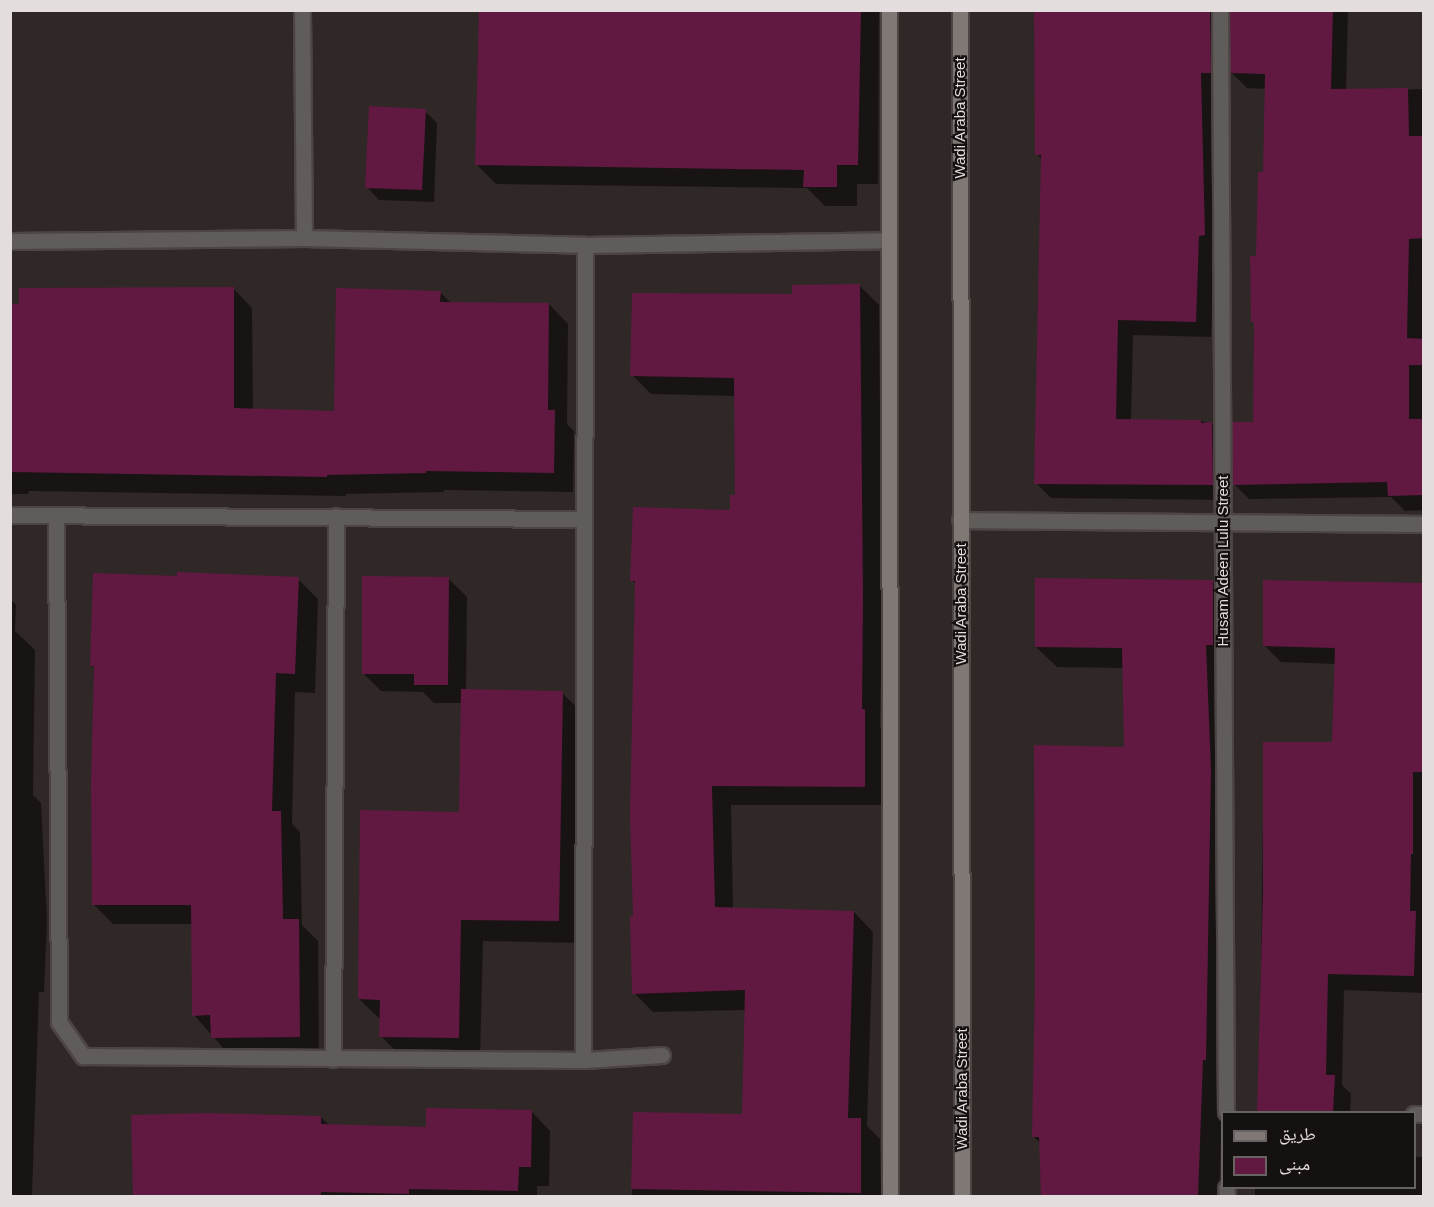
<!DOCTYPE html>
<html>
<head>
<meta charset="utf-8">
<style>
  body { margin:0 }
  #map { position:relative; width:1434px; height:1207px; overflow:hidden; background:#302727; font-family:Arial,"Noto Naskh Arabic",sans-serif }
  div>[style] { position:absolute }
  .shadow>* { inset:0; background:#0007 }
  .building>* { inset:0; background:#611941 }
  .roads { filter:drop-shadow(2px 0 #4d4444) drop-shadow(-2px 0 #4d4444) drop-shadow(0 2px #4d4444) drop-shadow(0 -2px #4d4444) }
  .minor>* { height:15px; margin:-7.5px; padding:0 7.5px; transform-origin:7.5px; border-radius:7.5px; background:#605c5a }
  .secondary>* { height:15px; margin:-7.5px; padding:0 7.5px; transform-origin:7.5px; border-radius:7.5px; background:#7f7875 }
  span { translate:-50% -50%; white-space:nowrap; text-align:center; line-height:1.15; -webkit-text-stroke:4.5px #151111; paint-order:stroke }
  .street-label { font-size:15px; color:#e4dddd }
  .frame { position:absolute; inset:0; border:12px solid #e4dddd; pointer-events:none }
  .legend { position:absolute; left:1221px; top:1111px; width:195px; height:78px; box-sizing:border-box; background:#151111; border:2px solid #686363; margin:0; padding:8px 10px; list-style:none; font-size:18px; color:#e4dddd }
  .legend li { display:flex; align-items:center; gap:12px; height:30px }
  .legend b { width:30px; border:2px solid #686363 }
</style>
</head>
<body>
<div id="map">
  <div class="shadow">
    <div style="clip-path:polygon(481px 10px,879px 10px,878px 184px,857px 184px,857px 206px,825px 206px,807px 188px,496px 184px,476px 164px)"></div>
    <div style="clip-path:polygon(1251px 10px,1348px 10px,1346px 91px,1424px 89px,1424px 510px,1405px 511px,1391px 497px,1249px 499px,1234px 484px,1254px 423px,1255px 323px,1253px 321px,1264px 174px,1266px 89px,1247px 88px,1232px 73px)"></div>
    <div style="clip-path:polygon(1210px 12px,1225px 27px,1211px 337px,1133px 335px,1131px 420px,1201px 421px,1212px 424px,1227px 439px,1228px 500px,1051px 498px,1036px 483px,1043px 161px,1037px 154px)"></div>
    <div style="clip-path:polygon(425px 111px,437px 123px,434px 202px,379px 200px,367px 187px)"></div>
    <div style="clip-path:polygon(859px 285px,879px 305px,882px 616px,880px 727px,883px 730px,883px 805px,731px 805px,733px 909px,854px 912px,873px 932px,867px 1126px,880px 1139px,881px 1196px,632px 1196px,634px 1113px,743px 1116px,746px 1010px,653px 1012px,634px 993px,636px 584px,632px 580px,732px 511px,736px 496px,736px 396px,651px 394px,632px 375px,794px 296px)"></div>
    <div style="clip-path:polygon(233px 288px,252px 308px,253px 410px,335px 413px,440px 292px,451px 303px,549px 304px,568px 324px,567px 424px,574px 431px,573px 492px,444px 490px,444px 492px,346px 494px,346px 496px,29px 491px,28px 494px,10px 494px,10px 305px)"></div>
    <div style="clip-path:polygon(448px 578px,467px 597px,466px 691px,562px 693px,585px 715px,581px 943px,483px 941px,480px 1060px,403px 1059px,381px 1036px,381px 1020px,359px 999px,461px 813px,462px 703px,434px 703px,423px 692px,381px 691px,363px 673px)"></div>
    <div style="clip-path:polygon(298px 579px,318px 599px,315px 693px,295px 692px,292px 824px,300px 832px,302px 925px,318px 941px,319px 1057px,232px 1058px,194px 1015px,193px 924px,113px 924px,93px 904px,95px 669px,91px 665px)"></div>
    <div style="clip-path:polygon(1213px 582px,1233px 602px,1233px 665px,1226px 665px,1223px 1080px,1219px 1196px,1042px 1196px,1041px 1144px,1033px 1136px,1125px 749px,1124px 668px,1057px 667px,1036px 647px)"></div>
    <div style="clip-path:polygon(1424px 585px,1424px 993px,1344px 990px,1342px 1085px,1351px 1094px,1350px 1112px,1259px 1112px,1264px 744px,1333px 744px,1336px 664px,1281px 662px,1264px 645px)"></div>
    <div style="clip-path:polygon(10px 599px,16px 605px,15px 631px,35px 650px,33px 795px,41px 803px,47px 921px,44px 992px,39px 992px,32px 1196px,10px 1196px)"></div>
    <div style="clip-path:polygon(531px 1111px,550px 1131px,549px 1186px,537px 1186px,537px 1196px,134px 1196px,321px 1117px,329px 1125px,428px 1129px)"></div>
    <div style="clip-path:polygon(1414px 1157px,1424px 1157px,1424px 1196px,1255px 1196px,1255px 1188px,1414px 1188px)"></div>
  </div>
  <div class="building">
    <div style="clip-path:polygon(479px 10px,861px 10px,858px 165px,837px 165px,837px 187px,803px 187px,804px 170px,475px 165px)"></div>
    <div style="clip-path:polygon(1034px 10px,1210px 10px,1211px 73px,1201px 73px,1205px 235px,1199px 236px,1196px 322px,1118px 320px,1116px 419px,1201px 420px,1201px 423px,1212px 422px,1213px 485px,1034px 484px,1041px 155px,1035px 155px)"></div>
    <div style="clip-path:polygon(1230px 10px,1333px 10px,1331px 89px,1408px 88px,1409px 136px,1423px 136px,1424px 238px,1409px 239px,1407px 338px,1424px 339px,1424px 365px,1409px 365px,1409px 419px,1424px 419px,1424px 495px,1388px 496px,1387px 482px,1232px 485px,1232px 422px,1253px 422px,1254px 322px,1251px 322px,1250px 256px,1256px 256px,1258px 172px,1263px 172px,1265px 74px,1230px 73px)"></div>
    <div style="clip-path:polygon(369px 106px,426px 109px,422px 190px,365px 188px)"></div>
    <div style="clip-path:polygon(860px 284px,863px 596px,862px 709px,865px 709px,865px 787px,712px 786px,715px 907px,854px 911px,848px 1118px,861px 1118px,861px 1193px,631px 1189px,633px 1112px,742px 1114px,745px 990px,632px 994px,630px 916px,633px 916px,630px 815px,635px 581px,630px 581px,633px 507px,730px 510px,730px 495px,735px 495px,734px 378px,630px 376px,632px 293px,792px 294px,792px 285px)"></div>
    <div style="clip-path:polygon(234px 287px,234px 408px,334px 411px,336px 288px,441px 291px,440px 302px,549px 303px,548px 410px,555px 410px,554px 473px,426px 471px,426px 473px,327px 475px,327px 477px,10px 472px,10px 304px,19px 304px,19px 288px)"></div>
    <div style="clip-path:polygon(177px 572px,299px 577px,295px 674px,276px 673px,272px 811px,281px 811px,283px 919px,299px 919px,300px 1037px,211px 1038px,210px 1015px,192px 1016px,191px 905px,92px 905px,91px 784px,94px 666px,90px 666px,93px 573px,177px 576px)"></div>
    <div style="clip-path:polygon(362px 576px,449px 577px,448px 685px,414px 685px,414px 674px,362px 674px)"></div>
    <div style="clip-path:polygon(1035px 578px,1213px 580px,1213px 645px,1206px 645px,1211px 770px,1206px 1060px,1203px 1060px,1198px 1197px,1041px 1197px,1039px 1137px,1032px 1137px,1035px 983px,1034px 745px,1124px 747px,1122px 648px,1035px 647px)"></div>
    <div style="clip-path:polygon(1263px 580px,1424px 583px,1424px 772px,1413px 772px,1413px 854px,1411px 854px,1410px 911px,1416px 911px,1414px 976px,1328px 974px,1326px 1075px,1335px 1075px,1333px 1113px,1257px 1113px,1263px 892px,1263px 742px,1332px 742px,1335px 648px,1263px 646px)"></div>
    <div style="clip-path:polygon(461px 689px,563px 691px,559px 921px,461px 920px,459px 1038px,379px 1037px,380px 1000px,358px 999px,360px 810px,459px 812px)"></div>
    <div style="clip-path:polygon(426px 1108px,532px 1110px,531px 1167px,519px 1167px,518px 1191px,409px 1189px,409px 1194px,321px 1192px,321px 1195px,133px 1197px,131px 1115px,206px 1113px,321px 1116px,321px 1124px,426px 1127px)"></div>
  </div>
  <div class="roads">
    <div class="minor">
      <div style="left:302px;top:10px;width:228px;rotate:89.5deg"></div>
      <div style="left:1220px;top:10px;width:1102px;rotate:89.69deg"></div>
      <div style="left:10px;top:241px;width:294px;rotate:-0.6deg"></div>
      <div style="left:304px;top:238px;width:281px;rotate:1.4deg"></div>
      <div style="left:585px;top:245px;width:304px;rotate:-0.9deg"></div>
      <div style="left:10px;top:515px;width:573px;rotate:0.4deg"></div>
      <div style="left:56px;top:516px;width:506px;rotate:89.66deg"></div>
      <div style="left:59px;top:1022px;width:42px;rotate:54.8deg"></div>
      <div style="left:83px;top:1056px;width:500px;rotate:0.46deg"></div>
      <div style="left:583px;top:1060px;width:79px;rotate:-3.6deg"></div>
      <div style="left:960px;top:520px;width:464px;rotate:0.5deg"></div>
      <div style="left:333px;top:1059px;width:543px;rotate:-89.68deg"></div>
      <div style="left:583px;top:1060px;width:815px;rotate:-89.86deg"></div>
      <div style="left:1414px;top:1114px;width:10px"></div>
      <div style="left:1226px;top:1188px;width:8px;rotate:83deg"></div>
    </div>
    <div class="secondary">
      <div style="left:889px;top:10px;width:1186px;rotate:89.95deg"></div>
      <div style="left:960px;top:10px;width:1186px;rotate:89.9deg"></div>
    </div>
  </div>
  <div class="street-label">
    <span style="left:960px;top:118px;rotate:-90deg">Wadi Araba Street</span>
    <span style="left:1223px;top:561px;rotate:-90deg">Husam Adeen Lulu Street</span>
    <span style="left:961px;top:604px;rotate:-90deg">Wadi Araba Street</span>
    <span style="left:962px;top:1089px;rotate:-90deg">Wadi Araba Street</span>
  </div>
  <div class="frame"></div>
  <ul class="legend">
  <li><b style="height:8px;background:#7f7875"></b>طريق</li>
  <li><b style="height:16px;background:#611941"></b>مبنى</li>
  </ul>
</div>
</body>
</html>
